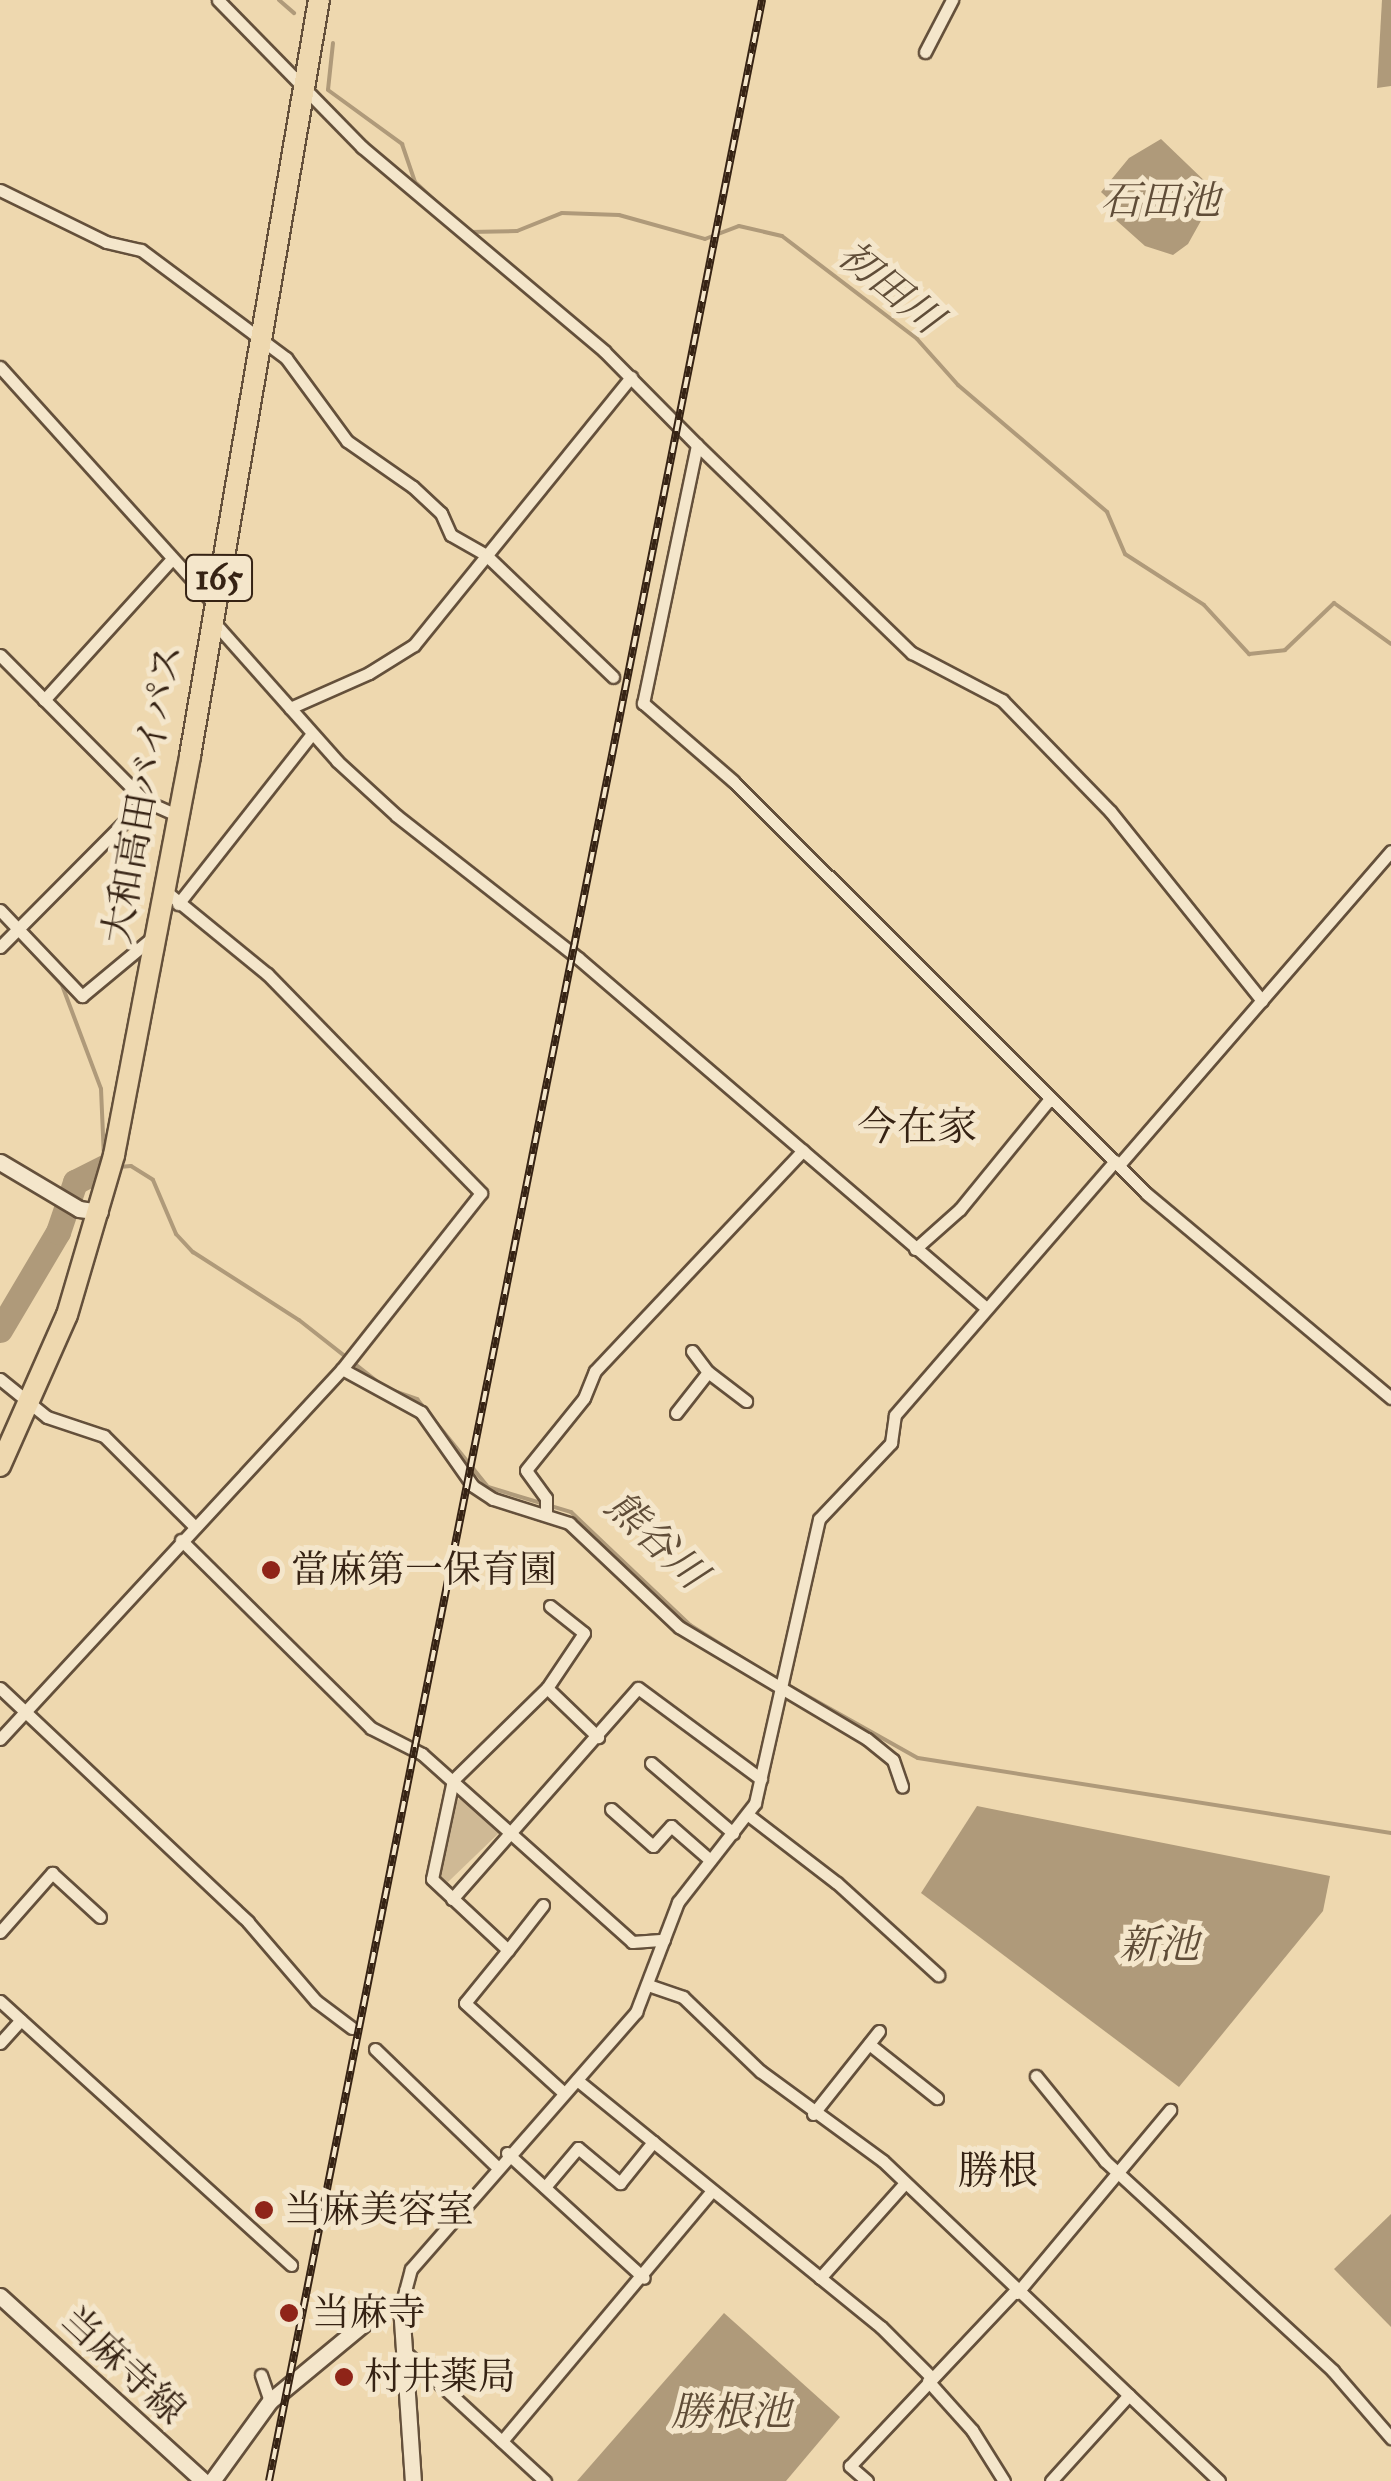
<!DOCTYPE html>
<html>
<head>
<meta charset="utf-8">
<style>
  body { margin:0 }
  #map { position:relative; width:1391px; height:2481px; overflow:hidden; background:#eed8af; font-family:"IM FELL Great Primer","Noto Serif JP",serif }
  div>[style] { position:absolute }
  .green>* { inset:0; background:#cfb995 }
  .water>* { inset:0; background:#af9a7a }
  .stream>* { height:4px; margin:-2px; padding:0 2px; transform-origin:2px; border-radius:2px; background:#af9a7a }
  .river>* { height:25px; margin:-12.5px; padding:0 12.5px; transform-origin:12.5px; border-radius:12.5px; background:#af9a7a }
  .roads { filter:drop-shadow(2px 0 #64503b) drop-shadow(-2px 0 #64503b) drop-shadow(0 2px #64503b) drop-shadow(0 -2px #64503b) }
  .street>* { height:11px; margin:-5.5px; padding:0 5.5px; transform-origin:5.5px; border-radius:5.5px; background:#f4e6cb }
  .secondary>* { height:15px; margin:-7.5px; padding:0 7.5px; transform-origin:7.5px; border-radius:7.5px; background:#f4e6cb }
  .highway>* { height:20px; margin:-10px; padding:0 10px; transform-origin:10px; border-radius:10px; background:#eed8af }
  .rail>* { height:8px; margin-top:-4px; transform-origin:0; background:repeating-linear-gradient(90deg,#f4e6cb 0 11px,#362314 0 22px); box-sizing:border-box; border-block:2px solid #362314 }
  .dots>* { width:28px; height:28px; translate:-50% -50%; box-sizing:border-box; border:5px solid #f4e6cb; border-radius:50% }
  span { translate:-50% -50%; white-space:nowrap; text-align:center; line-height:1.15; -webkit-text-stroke:10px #f4e6cb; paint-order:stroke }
  .shield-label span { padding:2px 8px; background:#f4e6cb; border:2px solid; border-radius:8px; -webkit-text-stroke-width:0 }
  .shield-label { font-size:35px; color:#362314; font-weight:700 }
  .street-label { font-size:38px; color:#362314 }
  .poi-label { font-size:38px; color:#362314 }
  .left { translate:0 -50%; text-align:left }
  .water-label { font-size:40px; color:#604d38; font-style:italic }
  .neighbourhood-label { font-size:40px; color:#362314 }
</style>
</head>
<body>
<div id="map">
  <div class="green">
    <div style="clip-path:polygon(461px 1799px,501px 1831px,448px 1882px,439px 1875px,453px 1800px)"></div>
  </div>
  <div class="water">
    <div style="clip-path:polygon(1382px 0,1391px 0,1391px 86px,1377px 88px)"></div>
    <div style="clip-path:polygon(1161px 139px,1212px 188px,1212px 201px,1188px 244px,1173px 255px,1145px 246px,1108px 213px,1115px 205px,1101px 192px,1129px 158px)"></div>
    <div style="clip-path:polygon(977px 1806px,1330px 1876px,1323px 1911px,1179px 2087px,921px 1893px)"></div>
    <div style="clip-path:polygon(1391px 2214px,1391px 2327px,1334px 2269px)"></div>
    <div style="clip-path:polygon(724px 2313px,840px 2417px,786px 2481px,577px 2481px)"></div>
  </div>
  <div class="stream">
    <div style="left:279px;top:0;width:20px;rotate:41deg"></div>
    <div style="left:333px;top:43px;width:47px;rotate:96.1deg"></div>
    <div style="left:328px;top:90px;width:92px;rotate:36.1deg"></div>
    <div style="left:402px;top:144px;width:40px;rotate:71.1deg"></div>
    <div style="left:415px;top:182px;width:38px;rotate:43deg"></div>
    <div style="left:469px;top:232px;width:48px;rotate:-1.2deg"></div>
    <div style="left:517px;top:231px;width:48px;rotate:-21.8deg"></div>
    <div style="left:562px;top:213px;width:57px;rotate:2deg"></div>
    <div style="left:619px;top:215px;width:89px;rotate:15.6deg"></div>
    <div style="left:705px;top:239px;width:36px;rotate:-21deg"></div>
    <div style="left:739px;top:226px;width:44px;rotate:13.1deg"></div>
    <div style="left:782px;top:236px;width:170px;rotate:37.3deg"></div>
    <div style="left:917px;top:339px;width:62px;rotate:48.3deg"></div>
    <div style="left:958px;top:385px;width:196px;rotate:40.4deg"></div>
    <div style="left:1107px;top:512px;width:46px;rotate:66.8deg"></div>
    <div style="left:1125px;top:554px;width:94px;rotate:32.8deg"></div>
    <div style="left:1204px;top:605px;width:67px;rotate:47.4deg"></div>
    <div style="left:1249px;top:654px;width:36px;rotate:-6deg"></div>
    <div style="left:1285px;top:650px;width:68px;rotate:-43.8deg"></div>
    <div style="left:1334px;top:603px;width:70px;rotate:35.7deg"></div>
    <div style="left:17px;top:936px;width:67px;rotate:47.4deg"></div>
    <div style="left:62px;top:985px;width:111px;rotate:69.4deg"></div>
    <div style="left:101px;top:1089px;width:68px;rotate:87.5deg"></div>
    <div style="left:119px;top:1167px;width:12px;rotate:-5deg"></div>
    <div style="left:131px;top:1166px;width:26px;rotate:32deg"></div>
    <div style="left:153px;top:1180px;width:59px;rotate:66.9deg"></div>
    <div style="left:176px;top:1234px;width:25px;rotate:47deg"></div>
    <div style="left:193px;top:1252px;width:126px;rotate:32.7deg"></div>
    <div style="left:299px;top:1320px;width:102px;rotate:38.2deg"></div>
    <div style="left:391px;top:1390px;width:28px;rotate:19deg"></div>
    <div style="left:417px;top:1399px;width:113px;rotate:51.1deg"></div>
    <div style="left:488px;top:1487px;width:87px;rotate:16.8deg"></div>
    <div style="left:571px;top:1512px;width:164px;rotate:43.5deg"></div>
    <div style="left:690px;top:1625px;width:73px;rotate:32.2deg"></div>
    <div style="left:786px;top:1684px;width:151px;rotate:29.3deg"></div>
    <div style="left:918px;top:1758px;width:479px;rotate:9deg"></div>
  </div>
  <div class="river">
    <div style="left:0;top:1330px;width:114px;rotate:-59.4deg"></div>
    <div style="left:58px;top:1232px;width:53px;rotate:-71.2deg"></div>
    <div style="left:75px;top:1182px;width:34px;rotate:-27deg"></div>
  </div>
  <div class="roads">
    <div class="street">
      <div style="left:218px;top:0;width:206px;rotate:45.6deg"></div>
      <div style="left:362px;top:147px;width:317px;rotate:40.1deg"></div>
      <div style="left:604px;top:351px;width:132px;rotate:45.3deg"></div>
      <div style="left:697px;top:445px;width:264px;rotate:101.8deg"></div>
      <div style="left:643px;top:703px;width:119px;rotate:40.9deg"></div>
      <div style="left:733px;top:781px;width:585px;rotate:44.93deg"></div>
      <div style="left:1147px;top:1194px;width:318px;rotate:39.9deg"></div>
      <div style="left:925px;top:52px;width:59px;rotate:-62.6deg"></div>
      <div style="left:0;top:190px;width:118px;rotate:26.1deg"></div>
      <div style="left:106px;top:242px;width:36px;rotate:13deg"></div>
      <div style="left:141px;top:250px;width:181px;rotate:36.7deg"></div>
      <div style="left:286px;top:358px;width:103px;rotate:53.7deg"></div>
      <div style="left:347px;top:441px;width:80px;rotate:34.9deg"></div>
      <div style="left:413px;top:487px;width:38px;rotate:43deg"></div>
      <div style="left:441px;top:513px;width:24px;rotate:66deg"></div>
      <div style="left:451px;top:535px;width:40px;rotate:29.7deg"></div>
      <div style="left:486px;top:555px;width:176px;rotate:43.8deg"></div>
      <div style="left:0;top:367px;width:318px;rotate:47.9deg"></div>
      <div style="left:697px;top:445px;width:299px;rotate:44.1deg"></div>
      <div style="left:912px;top:653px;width:102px;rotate:27.6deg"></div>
      <div style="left:1002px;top:700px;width:155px;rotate:45.8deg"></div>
      <div style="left:1110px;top:811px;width:243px;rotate:51.3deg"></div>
      <div style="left:212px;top:620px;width:188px;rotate:48.4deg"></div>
      <div style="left:337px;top:761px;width:81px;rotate:42.5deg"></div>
      <div style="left:397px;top:816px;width:230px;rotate:38.1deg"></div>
      <div style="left:578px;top:958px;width:536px;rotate:40.61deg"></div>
      <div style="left:0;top:655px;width:206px;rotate:45.2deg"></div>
      <div style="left:145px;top:801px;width:34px;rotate:24deg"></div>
      <div style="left:44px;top:700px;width:188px;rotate:-47.8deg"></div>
      <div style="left:290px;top:708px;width:86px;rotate:-23.9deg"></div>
      <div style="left:369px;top:673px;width:53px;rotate:-31.9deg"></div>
      <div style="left:414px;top:645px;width:345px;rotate:-51deg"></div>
      <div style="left:178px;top:904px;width:216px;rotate:-51.8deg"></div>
      <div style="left:0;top:910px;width:119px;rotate:46.4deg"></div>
      <div style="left:82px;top:996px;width:92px;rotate:-39.7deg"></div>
      <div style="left:0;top:947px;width:206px;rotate:-45.2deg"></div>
      <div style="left:1119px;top:1165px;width:415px;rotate:-49.1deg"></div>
      <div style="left:915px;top:1249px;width:60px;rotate:-41.6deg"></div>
      <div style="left:960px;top:1209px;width:141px;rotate:-50.8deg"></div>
      <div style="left:692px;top:1351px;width:26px;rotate:53deg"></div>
      <div style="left:342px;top:1369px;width:90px;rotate:28.6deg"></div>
      <div style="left:421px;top:1412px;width:90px;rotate:54.9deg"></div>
      <div style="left:473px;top:1486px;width:24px;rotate:33deg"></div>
      <div style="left:493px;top:1499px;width:80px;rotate:17.5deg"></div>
      <div style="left:569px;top:1523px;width:151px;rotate:43.4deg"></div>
      <div style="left:679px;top:1627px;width:219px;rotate:30.8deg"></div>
      <div style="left:867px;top:1739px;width:33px;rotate:39deg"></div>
      <div style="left:893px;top:1760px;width:28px;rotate:71deg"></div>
      <div style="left:0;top:1379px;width:60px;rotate:39deg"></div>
      <div style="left:47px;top:1417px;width:60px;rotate:18.4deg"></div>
      <div style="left:104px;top:1436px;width:127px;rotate:45deg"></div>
      <div style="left:676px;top:1413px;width:52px;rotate:-52deg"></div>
      <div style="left:708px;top:1372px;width:48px;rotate:37.3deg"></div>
      <div style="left:546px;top:1514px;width:16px;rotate:-90deg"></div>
      <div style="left:546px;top:1498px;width:34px;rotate:-126deg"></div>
      <div style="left:526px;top:1470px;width:92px;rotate:-51.1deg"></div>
      <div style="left:584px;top:1398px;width:29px;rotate:-68deg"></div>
      <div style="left:595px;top:1371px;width:303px;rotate:-46.7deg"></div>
      <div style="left:181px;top:1540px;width:267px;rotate:44.7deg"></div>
      <div style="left:371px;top:1728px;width:57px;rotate:27deg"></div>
      <div style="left:422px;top:1754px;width:282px;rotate:41.8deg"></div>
      <div style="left:632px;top:1942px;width:32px;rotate:-4deg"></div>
      <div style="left:550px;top:1606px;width:43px;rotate:38.5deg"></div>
      <div style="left:584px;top:1633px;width:66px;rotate:123.9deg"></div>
      <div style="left:547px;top:1688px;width:132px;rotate:135.6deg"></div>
      <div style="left:453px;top:1780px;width:101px;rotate:102deg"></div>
      <div style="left:432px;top:1879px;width:104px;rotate:43.1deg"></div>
      <div style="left:508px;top:1950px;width:68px;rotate:129.1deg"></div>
      <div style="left:465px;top:2003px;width:134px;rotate:42.3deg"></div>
      <div style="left:0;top:1688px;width:341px;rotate:43.3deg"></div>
      <div style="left:248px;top:1922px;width:104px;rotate:49.3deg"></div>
      <div style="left:316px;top:2001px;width:45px;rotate:36.9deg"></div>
      <div style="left:547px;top:1688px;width:71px;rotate:43.9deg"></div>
      <div style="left:0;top:1739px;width:504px;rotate:-47.25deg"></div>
      <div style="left:342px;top:1369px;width:224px;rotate:-51.7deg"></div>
      <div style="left:481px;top:1193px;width:306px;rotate:-134.3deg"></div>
      <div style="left:267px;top:974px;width:134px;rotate:-140.7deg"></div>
      <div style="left:651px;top:1763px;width:108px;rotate:40.5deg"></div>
      <div style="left:611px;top:1809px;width:56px;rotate:41.4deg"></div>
      <div style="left:653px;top:1846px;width:27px;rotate:-48deg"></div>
      <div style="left:671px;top:1826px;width:52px;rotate:41.1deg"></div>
      <div style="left:747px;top:1814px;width:113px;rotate:37.5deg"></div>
      <div style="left:837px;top:1883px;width:137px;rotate:42.3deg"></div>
      <div style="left:452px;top:1899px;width:281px;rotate:-48.6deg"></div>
      <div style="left:638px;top:1688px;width:153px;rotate:36.5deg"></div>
      <div style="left:0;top:1932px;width:79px;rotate:-48.6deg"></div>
      <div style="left:52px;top:1873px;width:65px;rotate:42.5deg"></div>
      <div style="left:508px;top:1950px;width:57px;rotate:-52.1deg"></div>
      <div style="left:651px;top:1986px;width:34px;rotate:19deg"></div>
      <div style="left:683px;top:1997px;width:107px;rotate:43.9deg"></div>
      <div style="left:760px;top:2071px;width:152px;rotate:36.2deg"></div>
      <div style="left:883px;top:2161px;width:464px;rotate:43.6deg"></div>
      <div style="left:0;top:2001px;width:393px;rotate:42.2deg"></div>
      <div style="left:0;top:2043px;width:31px;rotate:-48deg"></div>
      <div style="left:869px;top:2044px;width:87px;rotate:38.5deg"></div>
      <div style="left:375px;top:2049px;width:168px;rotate:44deg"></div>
      <div style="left:1036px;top:2076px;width:109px;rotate:50.9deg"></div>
      <div style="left:1105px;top:2161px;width:310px;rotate:42.6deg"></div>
      <div style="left:1333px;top:2371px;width:89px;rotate:49.1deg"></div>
      <div style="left:577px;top:2080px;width:392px;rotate:39.1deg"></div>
      <div style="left:881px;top:2327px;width:71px;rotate:45deg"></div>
      <div style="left:813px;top:2114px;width:106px;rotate:-51.5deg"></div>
      <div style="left:507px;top:2153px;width:185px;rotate:42.4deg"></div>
      <div style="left:545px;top:2187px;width:51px;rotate:-49.8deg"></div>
      <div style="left:578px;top:2148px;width:55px;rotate:39.8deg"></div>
      <div style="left:620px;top:2183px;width:53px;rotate:-51.2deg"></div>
      <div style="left:820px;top:2278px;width:127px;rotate:-48.2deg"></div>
      <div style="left:1017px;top:2293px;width:239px;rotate:-50.1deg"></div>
      <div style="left:401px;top:2306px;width:38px;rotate:-75deg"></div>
      <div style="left:411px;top:2269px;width:342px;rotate:-48.8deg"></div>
      <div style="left:636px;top:2012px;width:118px;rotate:-69.1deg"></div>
      <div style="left:678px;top:1902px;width:125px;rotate:-52.1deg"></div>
      <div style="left:755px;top:1803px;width:291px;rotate:-77.3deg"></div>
      <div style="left:819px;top:1519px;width:105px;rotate:-46.5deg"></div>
      <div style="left:891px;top:1443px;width:28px;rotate:-82deg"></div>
      <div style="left:895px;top:1415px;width:336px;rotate:-49.1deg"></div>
      <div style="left:404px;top:2351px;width:192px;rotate:42.7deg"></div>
      <div style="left:261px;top:2375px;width:28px;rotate:71deg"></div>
      <div style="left:928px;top:2381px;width:66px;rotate:48.1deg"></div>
      <div style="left:972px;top:2430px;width:60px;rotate:57.9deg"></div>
      <div style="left:502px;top:2441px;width:326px;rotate:-50deg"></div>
      <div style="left:867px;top:2481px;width:23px;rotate:-139deg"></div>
      <div style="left:850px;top:2466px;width:241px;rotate:-46.7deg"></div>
      <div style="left:1051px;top:2481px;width:116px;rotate:-47.8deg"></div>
    </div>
    <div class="secondary">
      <div style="left:0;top:1162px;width:92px;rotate:30.7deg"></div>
      <div style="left:79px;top:1209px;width:21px;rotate:8deg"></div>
      <div style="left:0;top:2296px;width:275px;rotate:42.3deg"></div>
      <div style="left:212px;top:2481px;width:99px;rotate:-54.1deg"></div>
      <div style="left:270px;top:2401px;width:151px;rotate:-39.6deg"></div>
      <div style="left:386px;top:2305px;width:15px;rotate:4deg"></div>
      <div style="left:401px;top:2306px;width:175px;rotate:86.1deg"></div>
    </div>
    <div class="highway">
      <div style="left:0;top:1466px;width:165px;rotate:-66.1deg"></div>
      <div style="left:67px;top:1315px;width:167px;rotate:-73.6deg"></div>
      <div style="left:114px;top:1155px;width:406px;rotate:-79.2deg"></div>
      <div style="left:190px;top:756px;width:767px;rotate:-80.32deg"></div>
    </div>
  </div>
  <div class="rail">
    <div style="left:269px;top:2481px;width:2530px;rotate:-78.76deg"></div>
  </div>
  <div class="dots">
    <div style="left:271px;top:1570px;background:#8f2418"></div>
    <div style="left:264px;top:2210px;background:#8f2418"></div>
    <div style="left:289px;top:2313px;background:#8f2418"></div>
    <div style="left:344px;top:2377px;background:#8f2418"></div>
  </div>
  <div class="shield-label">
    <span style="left:219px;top:578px">165</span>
  </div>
  <div class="street-label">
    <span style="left:143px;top:794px;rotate:-80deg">大和高田バイパス</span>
    <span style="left:123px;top:2365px;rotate:43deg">当麻寺線</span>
  </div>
  <div class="poi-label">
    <span class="left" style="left:291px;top:1570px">當麻第一保育園</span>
    <span class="left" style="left:284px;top:2210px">当麻美容室</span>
    <span class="left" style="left:312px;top:2313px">当麻寺</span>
    <span class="left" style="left:364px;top:2377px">村井薬局</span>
  </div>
  <div class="water-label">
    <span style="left:1160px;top:201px">石田池</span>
    <span style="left:890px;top:287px;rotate:39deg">初田川</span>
    <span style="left:656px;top:1540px;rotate:43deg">熊谷川</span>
    <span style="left:1159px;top:1945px">新池</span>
    <span style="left:731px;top:2412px">勝根池</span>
  </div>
  <div class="neighbourhood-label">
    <span style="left:917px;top:1127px">今在家</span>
    <span style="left:998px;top:2171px">勝根</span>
  </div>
</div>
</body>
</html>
